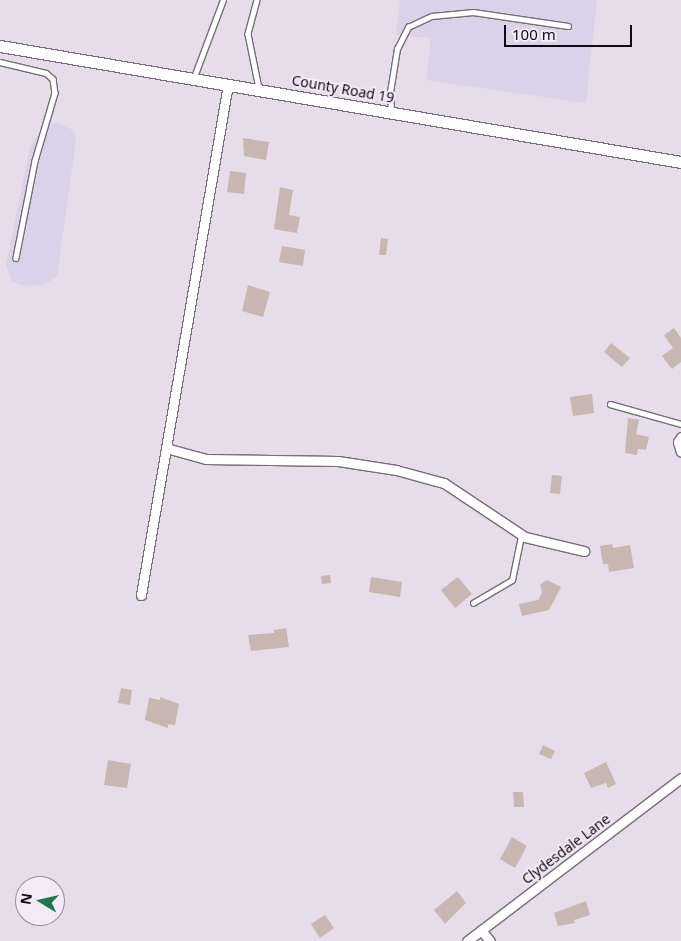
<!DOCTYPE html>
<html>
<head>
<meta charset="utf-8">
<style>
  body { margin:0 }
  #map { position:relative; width:681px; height:941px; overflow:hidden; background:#e7dce9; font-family:"Noto Sans",sans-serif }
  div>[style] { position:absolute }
  .industrial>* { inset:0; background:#d9d2e8 }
  .building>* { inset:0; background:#c7b7b0 }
  .roads { filter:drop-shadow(1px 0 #766d78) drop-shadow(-1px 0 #766d78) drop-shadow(0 1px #766d78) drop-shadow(0 -1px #766d78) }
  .service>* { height:4.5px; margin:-2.25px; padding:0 2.25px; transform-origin:2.25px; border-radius:2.25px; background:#fff }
  .minor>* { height:9px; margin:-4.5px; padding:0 4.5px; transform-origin:4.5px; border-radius:4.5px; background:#fff }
  .tertiary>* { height:11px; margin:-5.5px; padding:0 5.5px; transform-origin:5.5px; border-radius:5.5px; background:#fff }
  span { translate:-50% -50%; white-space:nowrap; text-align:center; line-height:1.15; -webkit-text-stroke:4px #f4e9f6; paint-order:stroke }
  .street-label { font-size:14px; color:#0e0a0f }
  .north { position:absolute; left:15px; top:876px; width:50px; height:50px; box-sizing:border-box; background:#f4e9f6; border:1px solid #98909a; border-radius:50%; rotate:279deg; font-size:14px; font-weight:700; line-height:20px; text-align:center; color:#0e0a0f }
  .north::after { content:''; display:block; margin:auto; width:18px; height:22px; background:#1c784d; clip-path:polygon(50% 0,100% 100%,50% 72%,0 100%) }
  .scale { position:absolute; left:504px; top:25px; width:128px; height:22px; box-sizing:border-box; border:2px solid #0e0a0f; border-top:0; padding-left:6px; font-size:15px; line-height:18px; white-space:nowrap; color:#0e0a0f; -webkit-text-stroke:4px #f4e9f6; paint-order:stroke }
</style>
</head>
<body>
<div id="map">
  <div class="industrial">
    <div style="clip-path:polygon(400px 0,597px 0,586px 103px,426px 80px,431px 38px,396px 35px)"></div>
    <div style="clip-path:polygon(56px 123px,73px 130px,76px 140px,57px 276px,42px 286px,21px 285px,12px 282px,6px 265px,30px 146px,43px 129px)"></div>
  </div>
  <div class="building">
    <div style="clip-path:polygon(243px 138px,269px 142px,266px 160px,244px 156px)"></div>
    <div style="clip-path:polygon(230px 171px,246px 173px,244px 194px,227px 192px)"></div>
    <div style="clip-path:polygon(280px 187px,293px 190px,289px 215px,300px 217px,297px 233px,274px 229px)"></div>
    <div style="clip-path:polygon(381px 238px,388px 239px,386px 255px,379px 255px)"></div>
    <div style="clip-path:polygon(282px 246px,305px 250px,303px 266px,279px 262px)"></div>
    <div style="clip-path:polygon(248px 285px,270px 292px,263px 317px,242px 311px)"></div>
    <div style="clip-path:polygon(674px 328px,681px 338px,681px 362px,672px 369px,662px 356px,673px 348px,664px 335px)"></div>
    <div style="clip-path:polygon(611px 343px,630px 358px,622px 367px,604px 352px)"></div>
    <div style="clip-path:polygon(592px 394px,594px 413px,573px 416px,570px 397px)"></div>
    <div style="clip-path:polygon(628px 418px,639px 420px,636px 434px,649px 437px,646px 450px,638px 449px,637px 455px,625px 453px)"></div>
    <div style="clip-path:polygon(552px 475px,562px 476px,560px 494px,550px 493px)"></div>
    <div style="clip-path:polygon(612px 544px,613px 548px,630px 545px,634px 568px,609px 572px,608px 564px,603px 564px,600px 546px)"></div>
    <div style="clip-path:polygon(330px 575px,331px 583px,322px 584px,321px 576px)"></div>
    <div style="clip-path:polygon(371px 577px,402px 582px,400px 597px,369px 592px)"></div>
    <div style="clip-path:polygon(458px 577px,472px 594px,455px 608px,441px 590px)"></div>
    <div style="clip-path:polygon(547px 580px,561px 587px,549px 610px,522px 616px,519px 604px,538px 600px,542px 593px,540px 585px)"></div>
    <div style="clip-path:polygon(286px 628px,289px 647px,251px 651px,248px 635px,274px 633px,274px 630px)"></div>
    <div style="clip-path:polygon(121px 688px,132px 690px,130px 705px,118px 703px)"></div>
    <div style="clip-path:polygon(160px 697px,179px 704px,175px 725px,168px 724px,168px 728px,145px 720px,149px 698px,160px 700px)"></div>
    <div style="clip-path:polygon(543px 745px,555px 751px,551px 759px,539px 754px)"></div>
    <div style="clip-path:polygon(108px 760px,131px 764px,127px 788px,104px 785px)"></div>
    <div style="clip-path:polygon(606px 762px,616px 784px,608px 788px,606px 783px,591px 788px,584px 773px)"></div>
    <div style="clip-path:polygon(513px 792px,523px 792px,524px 807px,514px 807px)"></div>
    <div style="clip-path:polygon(512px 837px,527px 846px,515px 868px,500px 859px)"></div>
    <div style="clip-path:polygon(457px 891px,466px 903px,445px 924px,434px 910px)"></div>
    <div style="clip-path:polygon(586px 901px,590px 915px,574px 920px,575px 923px,558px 926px,554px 913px)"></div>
    <div style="clip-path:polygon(325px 915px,334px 928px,320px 938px,311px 924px)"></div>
  </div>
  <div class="roads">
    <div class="service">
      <div style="left:257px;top:0;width:35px;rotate:105deg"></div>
      <div style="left:248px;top:34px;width:55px;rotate:78.5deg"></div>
      <div style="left:0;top:62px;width:47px;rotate:13.4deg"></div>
      <div style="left:46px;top:73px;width:9px;rotate:41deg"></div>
      <div style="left:53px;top:79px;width:14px;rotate:82deg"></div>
      <div style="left:55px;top:93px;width:71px;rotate:106.4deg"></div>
      <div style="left:35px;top:161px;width:99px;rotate:101.1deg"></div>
      <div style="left:194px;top:77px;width:82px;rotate:-69.4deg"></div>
      <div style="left:391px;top:111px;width:19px;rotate:-93deg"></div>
      <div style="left:390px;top:92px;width:44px;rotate:-80.8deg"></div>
      <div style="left:397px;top:49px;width:25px;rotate:-63deg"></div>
      <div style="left:408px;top:27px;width:26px;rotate:-25deg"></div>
      <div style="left:432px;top:16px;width:41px;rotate:-5.6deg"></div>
      <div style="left:473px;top:12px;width:96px;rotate:8.4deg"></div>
      <div style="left:610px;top:404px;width:74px;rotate:15.7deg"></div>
      <div style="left:473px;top:603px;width:45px;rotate:-30.5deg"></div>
      <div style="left:512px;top:580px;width:45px;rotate:-78.4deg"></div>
    </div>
    <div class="minor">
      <div style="left:681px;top:437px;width:6px;rotate:121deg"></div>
      <div style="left:678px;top:442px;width:10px;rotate:73deg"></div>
      <div style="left:166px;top:448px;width:41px;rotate:15.4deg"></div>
      <div style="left:206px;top:459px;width:132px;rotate:0.9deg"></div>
      <div style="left:338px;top:461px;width:59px;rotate:8.8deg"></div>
      <div style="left:396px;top:470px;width:50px;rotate:15.2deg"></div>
      <div style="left:444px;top:483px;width:97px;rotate:33.7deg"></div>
      <div style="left:525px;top:537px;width:61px;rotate:13.3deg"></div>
      <div style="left:141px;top:595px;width:518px;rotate:-80.34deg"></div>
      <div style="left:481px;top:930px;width:14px;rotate:51deg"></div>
      <div style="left:467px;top:941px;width:269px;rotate:-37.3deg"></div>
    </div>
    <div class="tertiary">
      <div style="left:0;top:46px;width:691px;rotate:9.67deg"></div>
    </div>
  </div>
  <div class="street-label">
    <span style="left:343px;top:89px;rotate:10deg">County Road 19</span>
    <span style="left:566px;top:849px;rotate:-37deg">Clydesdale Lane</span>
  </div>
  <div class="north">N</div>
  <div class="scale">100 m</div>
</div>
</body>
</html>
